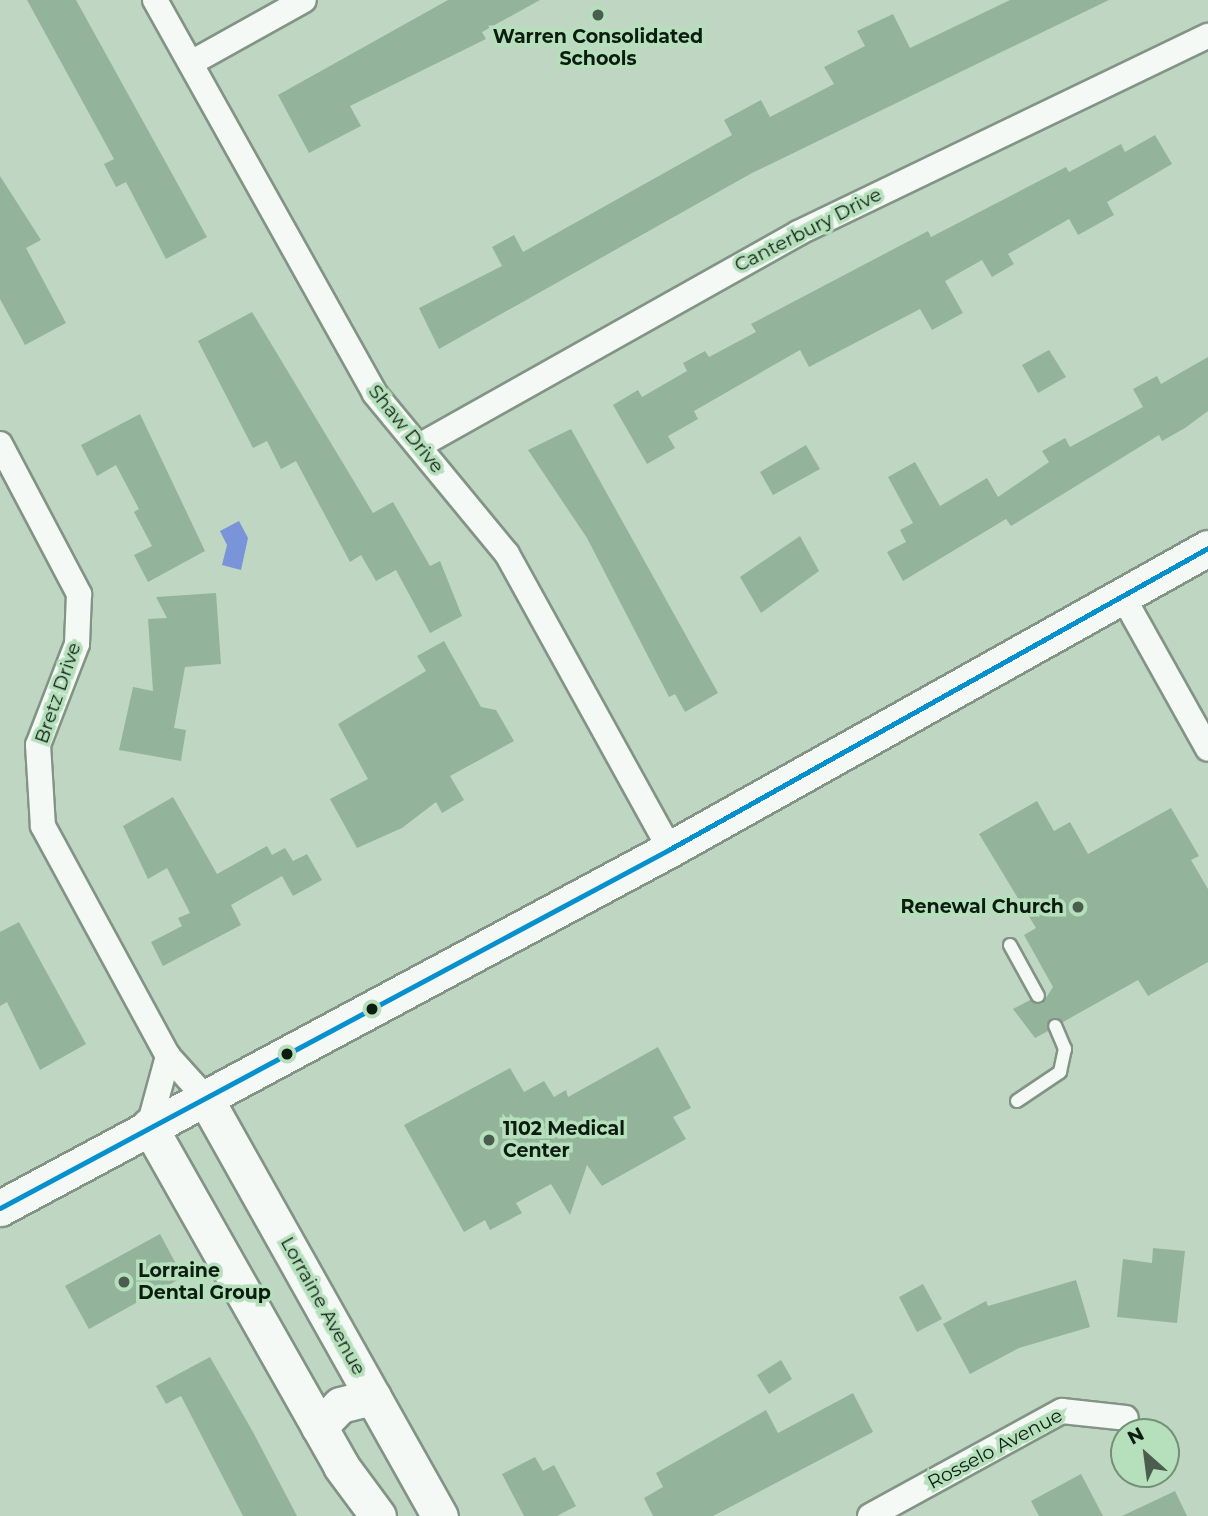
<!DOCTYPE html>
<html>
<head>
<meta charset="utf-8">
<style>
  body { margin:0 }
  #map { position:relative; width:1208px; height:1516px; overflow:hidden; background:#bfd6c2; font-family:Montserrat,sans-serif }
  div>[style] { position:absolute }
  .water>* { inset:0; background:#7994d9 }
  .building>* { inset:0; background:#93b49b }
  .roads { filter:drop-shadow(2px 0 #829485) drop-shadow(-2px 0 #829485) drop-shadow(0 2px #829485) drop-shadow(0 -2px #829485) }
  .lane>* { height:12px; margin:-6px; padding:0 6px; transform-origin:6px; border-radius:6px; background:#f5f9f6 }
  .street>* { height:24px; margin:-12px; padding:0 12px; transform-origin:12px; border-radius:12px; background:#f5f9f6 }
  .secondary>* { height:35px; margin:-17.5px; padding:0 17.5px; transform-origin:17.5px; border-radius:17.5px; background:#f5f9f6 }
  .bus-1>* { height:5px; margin:-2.5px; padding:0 2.5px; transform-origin:2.5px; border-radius:2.5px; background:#0690cd }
  .dots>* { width:19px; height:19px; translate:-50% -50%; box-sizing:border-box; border:4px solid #b6dfbc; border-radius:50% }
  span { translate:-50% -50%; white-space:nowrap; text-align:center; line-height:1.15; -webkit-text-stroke:7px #b6dfbc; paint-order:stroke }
  .poi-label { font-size:19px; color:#0c1c10; font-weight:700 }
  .right { translate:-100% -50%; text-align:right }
  .left { translate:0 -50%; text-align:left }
  .street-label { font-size:19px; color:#0c1c10 }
  .north { position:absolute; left:1110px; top:1418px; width:70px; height:70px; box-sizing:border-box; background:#b6dfbc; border:2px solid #729177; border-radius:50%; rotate:332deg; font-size:19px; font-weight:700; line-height:28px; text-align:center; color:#0c1c10 }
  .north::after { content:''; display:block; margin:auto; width:24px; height:32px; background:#4b5d4e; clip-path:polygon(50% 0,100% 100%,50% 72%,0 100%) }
</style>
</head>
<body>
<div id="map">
  <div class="water">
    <div style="clip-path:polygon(239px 521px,248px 538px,241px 570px,222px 565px,227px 545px,220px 531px)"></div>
  </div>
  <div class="building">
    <div style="clip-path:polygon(27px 0,76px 0,207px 237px,166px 259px,126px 182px,116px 187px,104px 164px,114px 159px)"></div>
    <div style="clip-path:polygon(448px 0,540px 0,482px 32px,486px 39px,350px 106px,361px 126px,309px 153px,278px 95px)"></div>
    <div style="clip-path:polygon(1010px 0,1109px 0,752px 173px,439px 349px,419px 308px,502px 266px,492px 247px,514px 235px,523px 252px,732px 135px,724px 120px,761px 100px,770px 117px,834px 84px,824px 67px,865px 46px,857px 31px,893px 14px,910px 48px)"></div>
    <div style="clip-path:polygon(1155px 135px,1172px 164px,1107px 202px,1114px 215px,1078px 235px,1069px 219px,1008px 254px,1014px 264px,992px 277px,982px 260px,945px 281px,963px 313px,932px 330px,920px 309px,809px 367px,800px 350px,694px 411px,698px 419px,668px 436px,675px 448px,647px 464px,613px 405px,638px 390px,642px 397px,687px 371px,683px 363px,705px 351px,709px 357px,756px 332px,751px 324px,928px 231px,931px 237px,1066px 167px,1069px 172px,1121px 144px,1125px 152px)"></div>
    <div style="clip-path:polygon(0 176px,41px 240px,26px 248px,66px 323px,25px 345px,0 299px)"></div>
    <div style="clip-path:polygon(252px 312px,373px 513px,393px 502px,430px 566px,440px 561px,462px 616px,430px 633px,396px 570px,376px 581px,361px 555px,350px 562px,296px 461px,281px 469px,267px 441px,253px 448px,198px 341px)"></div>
    <div style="clip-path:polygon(1049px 350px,1066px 377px,1038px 393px,1022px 365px)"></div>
    <div style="clip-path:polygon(1208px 357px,1208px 411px,1185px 428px,1162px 441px,1159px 435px,1011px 526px,1006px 519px,903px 581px,887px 552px,906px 542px,900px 530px,913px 523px,888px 477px,915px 462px,940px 506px,987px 478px,998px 497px,1049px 462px,1042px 451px,1065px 438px,1070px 447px,1143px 407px,1133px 389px,1157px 376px,1161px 384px)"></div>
    <div style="clip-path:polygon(140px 414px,205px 551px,148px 582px,134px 555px,152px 546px,134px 512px,139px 509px,116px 465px,97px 476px,81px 445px)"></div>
    <div style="clip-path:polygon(571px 429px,718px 693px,685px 712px,675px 694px,669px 697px,587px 538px,528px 450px)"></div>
    <div style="clip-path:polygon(806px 445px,820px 469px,773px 495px,760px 472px)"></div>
    <div style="clip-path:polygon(800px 536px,819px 571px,761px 613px,740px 577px)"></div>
    <div style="clip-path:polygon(216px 593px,221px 664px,185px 667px,174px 728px,186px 730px,181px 761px,119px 750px,133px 687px,153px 691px,148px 619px,167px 618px,156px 597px)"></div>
    <div style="clip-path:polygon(444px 641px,481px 707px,496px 710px,514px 741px,450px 776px,464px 800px,442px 813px,436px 802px,402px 828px,357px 848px,330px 799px,368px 779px,338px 724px,426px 671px,417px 656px)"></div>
    <div style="clip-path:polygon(173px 797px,217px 874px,267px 846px,272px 855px,285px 848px,293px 861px,307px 854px,322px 880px,293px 896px,282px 876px,231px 905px,241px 925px,163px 966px,151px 942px,182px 926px,178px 918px,190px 913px,167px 868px,148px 879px,123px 826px)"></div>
    <div style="clip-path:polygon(1037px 801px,1054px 831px,1070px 822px,1088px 854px,1171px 808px,1199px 856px,1191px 860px,1208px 889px,1208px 962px,1148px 996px,1138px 980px,1063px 1022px,1051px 1018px,1048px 1031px,1035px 1038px,1013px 1009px,1030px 1000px,1042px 1004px,1053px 987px,1024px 935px,1036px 928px,979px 834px)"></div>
    <div style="clip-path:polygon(19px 922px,86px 1044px,40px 1070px,7px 1002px,0 1006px,0 932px)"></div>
    <div style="clip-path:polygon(658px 1047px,691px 1108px,673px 1117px,686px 1139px,602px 1186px,587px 1165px,570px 1215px,551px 1184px,516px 1203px,522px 1213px,490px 1230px,485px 1220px,464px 1232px,404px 1125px,510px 1068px,524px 1092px,544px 1081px,554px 1097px,566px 1090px,568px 1097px)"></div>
    <div style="clip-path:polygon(160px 1234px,183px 1277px,89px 1329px,65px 1286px)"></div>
    <div style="clip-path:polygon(1153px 1248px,1185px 1251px,1177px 1323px,1117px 1317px,1123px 1259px,1152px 1263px)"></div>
    <div style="clip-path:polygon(1076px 1280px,1090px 1327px,1019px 1348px,970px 1374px,943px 1324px,986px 1301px,988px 1306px)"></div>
    <div style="clip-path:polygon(923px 1284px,942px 1319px,917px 1332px,899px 1297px)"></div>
    <div style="clip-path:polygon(210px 1357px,253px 1432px,297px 1516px,243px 1516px,181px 1396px,166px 1404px,156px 1386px)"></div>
    <div style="clip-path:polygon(781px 1360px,792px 1379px,769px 1394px,757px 1375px)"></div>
    <div style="clip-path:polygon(853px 1393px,873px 1432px,713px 1516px,653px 1516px,644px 1498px,663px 1487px,656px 1473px,766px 1410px,778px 1433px)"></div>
    <div style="clip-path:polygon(535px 1457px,543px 1471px,554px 1465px,576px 1506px,557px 1516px,524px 1516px,502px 1474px)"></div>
    <div style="clip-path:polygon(1081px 1474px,1103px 1516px,1039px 1516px,1031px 1501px)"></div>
    <div style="clip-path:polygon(1175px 1491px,1187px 1516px,1122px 1516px)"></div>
  </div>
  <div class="roads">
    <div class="lane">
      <div style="left:1010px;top:945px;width:58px;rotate:61.2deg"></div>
      <div style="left:1017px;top:1101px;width:52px;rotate:-34deg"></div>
      <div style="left:1060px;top:1072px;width:24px;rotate:-78deg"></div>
      <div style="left:1065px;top:1049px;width:25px;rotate:-113deg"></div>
    </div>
    <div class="street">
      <div style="left:155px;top:0;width:451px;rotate:60.8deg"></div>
      <div style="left:375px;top:394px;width:207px;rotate:50.5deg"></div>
      <div style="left:507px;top:554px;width:337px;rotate:61.1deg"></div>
      <div style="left:191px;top:63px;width:129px;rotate:-29.1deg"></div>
      <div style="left:0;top:444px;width:170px;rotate:62.2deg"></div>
      <div style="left:79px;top:594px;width:50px;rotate:92.3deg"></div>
      <div style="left:77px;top:644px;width:108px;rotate:111.1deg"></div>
      <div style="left:38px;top:745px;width:81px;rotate:86.5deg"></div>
      <div style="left:43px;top:826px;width:262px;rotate:61.5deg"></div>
      <div style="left:168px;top:1056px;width:54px;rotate:48deg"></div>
      <div style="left:419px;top:446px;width:435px;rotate:-29.3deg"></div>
      <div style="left:798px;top:233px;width:455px;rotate:-25.7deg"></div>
      <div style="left:1122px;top:595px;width:176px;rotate:60.8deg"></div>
      <div style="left:149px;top:1126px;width:73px;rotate:-74.8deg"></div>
      <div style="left:870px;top:1516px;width:219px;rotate:-28.7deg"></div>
      <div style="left:1062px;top:1411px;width:64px;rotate:6.2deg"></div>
    </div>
    <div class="secondary">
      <div style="left:204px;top:1096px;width:482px;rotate:60.7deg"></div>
      <div style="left:149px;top:1126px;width:390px;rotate:60.5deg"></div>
      <div style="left:341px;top:1466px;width:62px;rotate:53.5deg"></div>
      <div style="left:0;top:1208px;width:760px;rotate:-28.18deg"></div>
      <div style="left:670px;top:849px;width:616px;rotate:-29.23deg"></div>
      <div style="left:319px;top:1427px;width:30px;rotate:-46deg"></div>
      <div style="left:340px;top:1405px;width:34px;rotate:-14deg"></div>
    </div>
  </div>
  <div class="bus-1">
    <div style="left:0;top:1208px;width:760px;rotate:-28.18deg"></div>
    <div style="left:670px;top:849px;width:616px;rotate:-29.23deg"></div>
  </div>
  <div class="dots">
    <div style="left:598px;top:15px;background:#4b5d4e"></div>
    <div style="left:1078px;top:907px;background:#4b5d4e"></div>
    <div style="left:372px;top:1009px;background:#0c1c10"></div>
    <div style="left:287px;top:1054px;background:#0c1c10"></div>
    <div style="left:489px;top:1140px;background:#4b5d4e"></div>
    <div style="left:124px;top:1282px;background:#4b5d4e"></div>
  </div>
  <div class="poi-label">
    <span style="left:598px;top:48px">Warren Consolidated<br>Schools</span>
    <span class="right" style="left:1064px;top:907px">Renewal Church</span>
    <span class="left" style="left:503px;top:1140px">1102 Medical<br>Center</span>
    <span class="left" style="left:138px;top:1282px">Lorraine<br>Dental Group</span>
  </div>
  <div class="street-label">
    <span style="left:808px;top:230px;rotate:-27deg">Canterbury Drive</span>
    <span style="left:406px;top:429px;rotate:51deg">Shaw Drive</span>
    <span style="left:58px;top:693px;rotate:-71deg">Bretz Drive</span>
    <span style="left:323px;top:1306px;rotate:61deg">Lorraine Avenue</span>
    <span style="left:995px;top:1449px;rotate:-28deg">Rosselo Avenue</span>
  </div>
  <div class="north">N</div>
</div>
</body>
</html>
